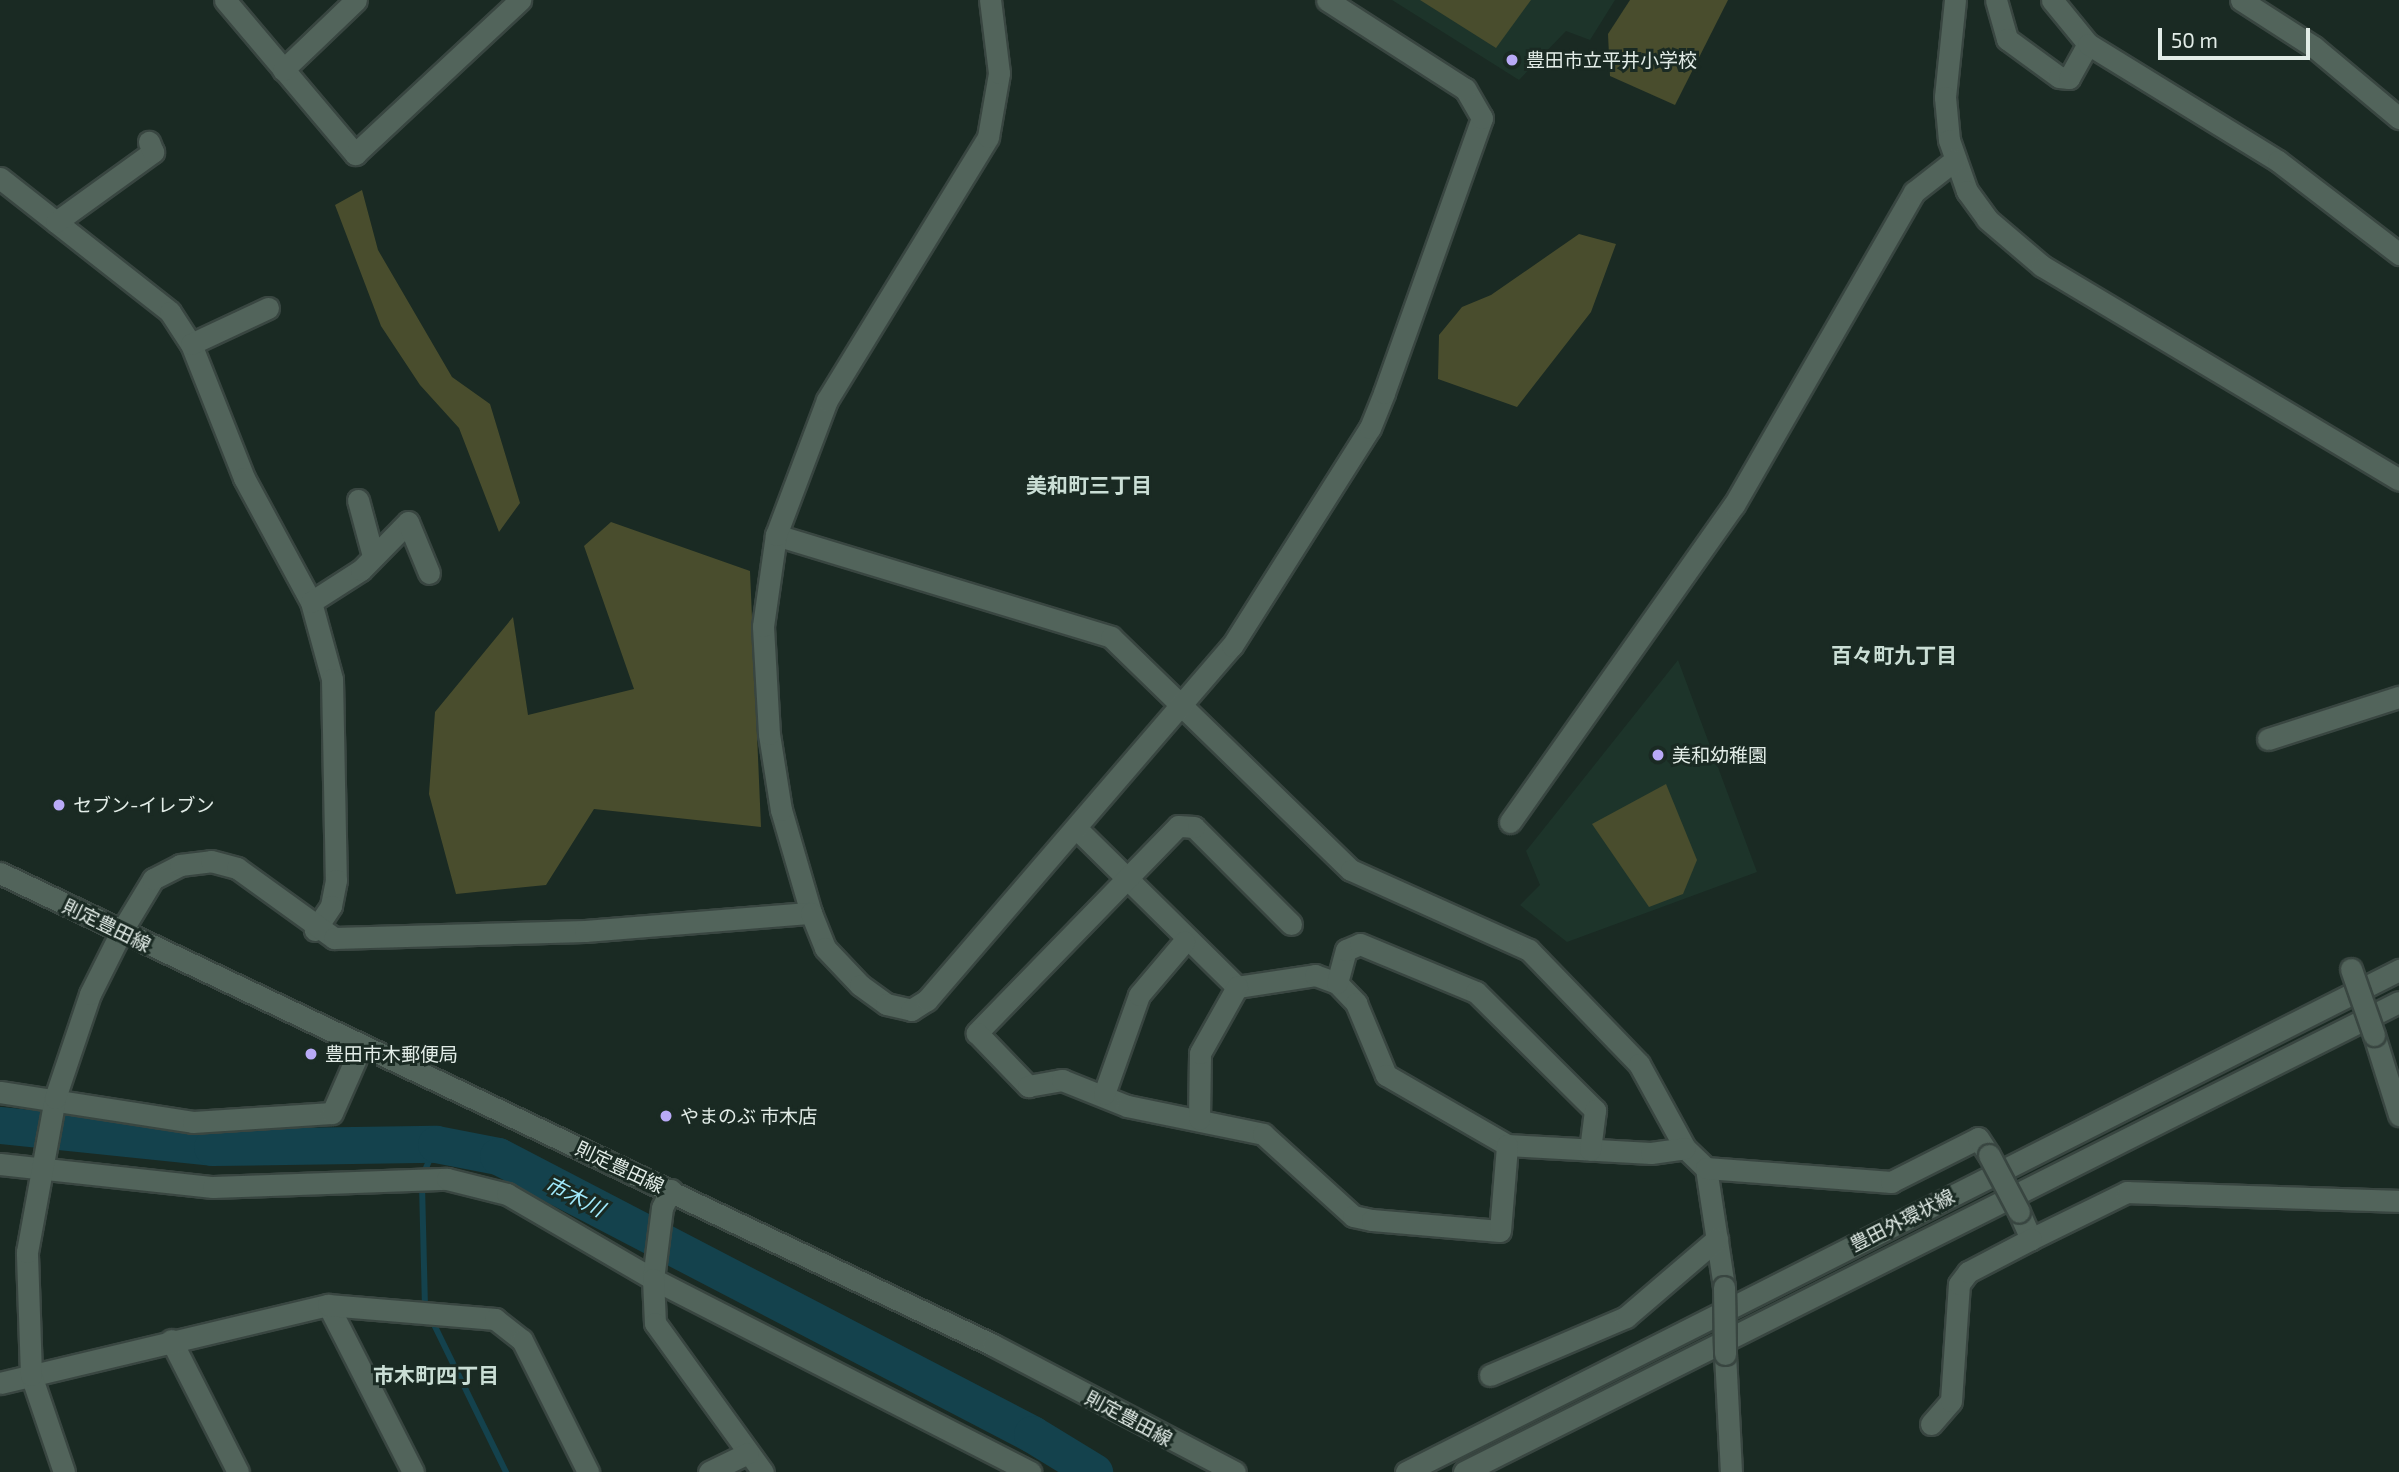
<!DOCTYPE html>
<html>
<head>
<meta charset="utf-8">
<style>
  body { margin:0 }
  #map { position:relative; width:2399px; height:1472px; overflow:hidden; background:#1a2a23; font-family:"Exo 2","Noto Sans JP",sans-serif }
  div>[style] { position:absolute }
  .built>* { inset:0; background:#1d342a }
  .green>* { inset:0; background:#494d2d }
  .stream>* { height:6px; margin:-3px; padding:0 3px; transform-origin:3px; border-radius:3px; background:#14424d }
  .river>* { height:37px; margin:-18.5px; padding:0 18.5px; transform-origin:18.5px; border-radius:18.5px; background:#14424d }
  .roads { filter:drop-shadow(2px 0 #394641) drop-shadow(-2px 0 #394641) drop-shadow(0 2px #394641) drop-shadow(0 -2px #394641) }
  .street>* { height:21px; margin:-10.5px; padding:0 10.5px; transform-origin:10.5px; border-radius:10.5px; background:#52645b }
  .secondary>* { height:21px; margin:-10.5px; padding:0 10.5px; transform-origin:10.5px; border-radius:10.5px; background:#52645b }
  .bridges { filter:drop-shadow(2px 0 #394641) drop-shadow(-2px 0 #394641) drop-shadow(0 2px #394641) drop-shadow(0 -2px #394641) }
  .street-bridge>* { height:21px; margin:-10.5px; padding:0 10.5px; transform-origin:10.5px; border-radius:10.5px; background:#52645b }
  .dots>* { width:19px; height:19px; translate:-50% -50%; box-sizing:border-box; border:4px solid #1a2a23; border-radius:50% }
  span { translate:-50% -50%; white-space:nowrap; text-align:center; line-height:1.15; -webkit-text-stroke:6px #1a2a23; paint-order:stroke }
  .poi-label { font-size:19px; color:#e2ece7 }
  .left { translate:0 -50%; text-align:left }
  .street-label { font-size:19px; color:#e2ece7 }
  .neighbourhood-label { font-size:21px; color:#caded5; font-weight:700 }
  .water-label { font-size:21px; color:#a1eafd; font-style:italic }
  .scale { position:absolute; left:2158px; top:28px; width:152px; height:32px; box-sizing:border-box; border:4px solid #e2ece7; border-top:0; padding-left:9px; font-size:21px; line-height:24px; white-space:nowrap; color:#e2ece7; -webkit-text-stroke:5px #1a2a23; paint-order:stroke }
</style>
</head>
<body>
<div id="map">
  <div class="built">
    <div style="clip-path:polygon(1392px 0,1615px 0,1590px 40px,1566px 31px,1519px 80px)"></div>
    <div style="clip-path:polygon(1678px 660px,1757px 872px,1567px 942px,1520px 905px,1540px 885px,1526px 851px)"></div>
  </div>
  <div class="green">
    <div style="clip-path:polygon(1420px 0,1531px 0,1496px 48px)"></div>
    <div style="clip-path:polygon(1630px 0,1728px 0,1675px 105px,1610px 76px,1608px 34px)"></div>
    <div style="clip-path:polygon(362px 190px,378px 250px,452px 377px,490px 404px,520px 503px,499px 532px,459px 428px,420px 385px,381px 326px,335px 205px)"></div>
    <div style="clip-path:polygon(1579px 234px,1616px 244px,1591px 312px,1517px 407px,1438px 379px,1439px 335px,1462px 307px,1491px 295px)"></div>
    <div style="clip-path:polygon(611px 522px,750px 571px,761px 827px,594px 809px,546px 885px,456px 894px,429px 794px,435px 712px,513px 617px,528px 715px,634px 689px,584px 546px)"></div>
    <div style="clip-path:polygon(1666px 784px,1697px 860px,1683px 894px,1649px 907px,1592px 824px)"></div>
  </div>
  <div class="stream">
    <div style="left:423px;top:1175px;width:34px;rotate:-67deg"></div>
    <div style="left:422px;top:1185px;width:121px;rotate:88.6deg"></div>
    <div style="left:425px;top:1306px;width:185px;rotate:64deg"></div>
  </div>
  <div class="river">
    <div style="left:0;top:1125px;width:213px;rotate:5.9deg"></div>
    <div style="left:212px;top:1147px;width:224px;rotate:-0.8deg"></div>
    <div style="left:436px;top:1144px;width:63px;rotate:11deg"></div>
    <div style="left:498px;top:1156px;width:602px;rotate:27.5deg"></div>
    <div style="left:1032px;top:1434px;width:73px;rotate:31.5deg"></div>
  </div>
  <div class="roads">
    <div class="street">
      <div style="left:225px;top:0;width:202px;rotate:49.8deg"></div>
      <div style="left:355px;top:154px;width:226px;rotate:-43deg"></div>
      <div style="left:1955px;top:0;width:98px;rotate:95.9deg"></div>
      <div style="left:1945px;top:97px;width:43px;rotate:84.7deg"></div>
      <div style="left:1949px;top:140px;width:54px;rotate:70.6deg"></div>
      <div style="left:1967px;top:191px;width:34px;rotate:54deg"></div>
      <div style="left:1987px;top:219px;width:72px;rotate:40.5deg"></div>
      <div style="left:2042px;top:266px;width:416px;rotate:30.9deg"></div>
      <div style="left:1996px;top:0;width:41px;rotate:74.2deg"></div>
      <div style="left:2007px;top:39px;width:64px;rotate:36.2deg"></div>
      <div style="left:2059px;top:77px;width:10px;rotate:6deg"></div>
      <div style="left:2069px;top:78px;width:39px;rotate:-61deg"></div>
      <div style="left:2052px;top:0;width:57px;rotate:50.7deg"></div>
      <div style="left:2088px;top:44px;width:223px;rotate:31.6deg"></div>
      <div style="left:2278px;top:161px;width:153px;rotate:37.5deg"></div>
      <div style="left:2241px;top:0;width:87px;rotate:32.8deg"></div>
      <div style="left:2314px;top:47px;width:111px;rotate:39.9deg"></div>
      <div style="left:283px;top:70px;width:101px;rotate:-43.8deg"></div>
      <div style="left:0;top:178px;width:216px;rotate:38.2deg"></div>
      <div style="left:170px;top:312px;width:38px;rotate:57deg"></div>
      <div style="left:191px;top:344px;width:144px;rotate:68.4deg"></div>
      <div style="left:244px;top:478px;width:141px;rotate:61.6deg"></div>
      <div style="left:311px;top:602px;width:80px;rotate:74.7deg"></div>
      <div style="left:332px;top:679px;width:201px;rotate:88.9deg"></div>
      <div style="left:336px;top:880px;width:26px;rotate:101deg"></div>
      <div style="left:331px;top:906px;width:29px;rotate:124deg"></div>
      <div style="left:56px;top:222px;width:120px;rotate:-35.8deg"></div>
      <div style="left:153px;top:152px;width:11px;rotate:-112deg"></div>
      <div style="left:191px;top:344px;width:85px;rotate:-25.1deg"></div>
      <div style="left:358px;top:500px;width:58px;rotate:75deg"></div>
      <div style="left:776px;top:535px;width:350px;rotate:16.9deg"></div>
      <div style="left:1111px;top:637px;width:334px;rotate:44.2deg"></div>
      <div style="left:1351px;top:870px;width:195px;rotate:24.2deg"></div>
      <div style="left:1529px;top:950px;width:158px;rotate:46deg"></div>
      <div style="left:1639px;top:1064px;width:96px;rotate:61.3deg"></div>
      <div style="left:1685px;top:1148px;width:29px;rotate:44deg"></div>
      <div style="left:1706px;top:1168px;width:120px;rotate:81.4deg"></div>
      <div style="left:311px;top:602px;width:59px;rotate:-32.6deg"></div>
      <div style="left:361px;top:570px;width:67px;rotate:-45.6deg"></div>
      <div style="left:408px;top:522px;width:55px;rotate:67.6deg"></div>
      <div style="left:2268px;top:739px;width:138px;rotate:-17.8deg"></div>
      <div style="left:1510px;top:822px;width:388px;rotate:-54.8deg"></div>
      <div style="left:1734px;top:505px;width:361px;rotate:-60.1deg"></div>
      <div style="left:1914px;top:192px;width:52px;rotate:-38deg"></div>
      <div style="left:1076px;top:828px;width:226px;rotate:44.6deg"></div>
      <div style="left:1237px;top:987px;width:79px;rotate:-8.7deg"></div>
      <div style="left:1315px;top:975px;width:23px;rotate:20deg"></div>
      <div style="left:1337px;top:983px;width:28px;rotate:46deg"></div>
      <div style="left:1356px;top:1003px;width:78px;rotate:67.4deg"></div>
      <div style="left:1386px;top:1075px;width:140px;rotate:30deg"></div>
      <div style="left:1507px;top:1145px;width:144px;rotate:3.2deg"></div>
      <div style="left:1651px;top:1153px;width:34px;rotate:-8deg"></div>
      <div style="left:811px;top:913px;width:107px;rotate:-106.2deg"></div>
      <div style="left:781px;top:810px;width:77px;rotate:-99deg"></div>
      <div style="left:769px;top:734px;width:108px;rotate:-93.2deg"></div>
      <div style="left:763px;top:626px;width:92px;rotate:-81.9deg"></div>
      <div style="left:776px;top:535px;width:144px;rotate:-69.3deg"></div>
      <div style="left:827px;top:400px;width:308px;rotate:-58.5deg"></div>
      <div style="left:988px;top:137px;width:65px;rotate:-80.2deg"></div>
      <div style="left:999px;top:73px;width:74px;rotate:-97deg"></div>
      <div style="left:1291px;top:924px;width:137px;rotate:-135deg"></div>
      <div style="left:1194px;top:827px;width:16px;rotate:-176deg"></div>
      <div style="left:1178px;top:826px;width:289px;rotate:134.2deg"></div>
      <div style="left:977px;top:1033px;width:74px;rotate:46.1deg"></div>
      <div style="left:1028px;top:1086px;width:35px;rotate:-10deg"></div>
      <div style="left:1062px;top:1080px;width:70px;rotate:21.8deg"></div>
      <div style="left:1127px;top:1106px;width:139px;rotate:11.6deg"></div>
      <div style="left:1263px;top:1134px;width:122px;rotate:42.3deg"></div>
      <div style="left:1353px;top:1216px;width:19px;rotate:12deg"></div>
      <div style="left:1372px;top:1220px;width:128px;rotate:4.9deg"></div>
      <div style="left:1500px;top:1231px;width:86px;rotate:-85.3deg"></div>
      <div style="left:121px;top:932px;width:62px;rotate:-58.9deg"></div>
      <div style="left:153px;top:879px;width:30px;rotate:-27deg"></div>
      <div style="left:180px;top:865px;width:31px;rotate:-7deg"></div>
      <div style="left:211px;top:861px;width:27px;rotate:15deg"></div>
      <div style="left:237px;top:868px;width:120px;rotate:35.8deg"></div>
      <div style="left:334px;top:938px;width:251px;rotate:-1.6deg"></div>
      <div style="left:585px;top:931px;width:227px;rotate:-4.6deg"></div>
      <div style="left:811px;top:913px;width:38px;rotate:68deg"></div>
      <div style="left:825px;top:948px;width:51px;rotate:46.6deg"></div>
      <div style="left:860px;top:985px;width:32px;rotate:36deg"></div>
      <div style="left:886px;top:1004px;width:26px;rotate:13deg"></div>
      <div style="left:911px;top:1010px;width:19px;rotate:-32deg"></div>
      <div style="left:927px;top:1000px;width:467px;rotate:-49.3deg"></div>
      <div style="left:1232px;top:646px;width:258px;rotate:-57.7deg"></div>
      <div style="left:1370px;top:428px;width:38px;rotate:-68deg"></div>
      <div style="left:1384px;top:393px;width:292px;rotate:-70.4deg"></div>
      <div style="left:1482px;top:118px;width:34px;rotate:-120deg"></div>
      <div style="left:1465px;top:89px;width:164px;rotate:-147.2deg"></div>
      <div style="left:1337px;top:983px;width:34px;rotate:-75deg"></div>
      <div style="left:1346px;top:950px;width:15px;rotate:-23deg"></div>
      <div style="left:1360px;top:944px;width:126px;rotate:22.5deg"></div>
      <div style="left:1476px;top:992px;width:168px;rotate:44.8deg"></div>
      <div style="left:1595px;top:1110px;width:40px;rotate:97.1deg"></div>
      <div style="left:2374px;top:1035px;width:84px;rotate:72.6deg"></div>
      <div style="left:0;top:1092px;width:195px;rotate:8.8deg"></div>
      <div style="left:193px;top:1122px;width:139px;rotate:-3.7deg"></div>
      <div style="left:332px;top:1113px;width:72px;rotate:-66.3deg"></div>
      <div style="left:1104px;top:1094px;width:105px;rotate:-70.5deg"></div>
      <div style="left:1139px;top:995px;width:70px;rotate:-49.7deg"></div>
      <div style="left:1199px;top:1119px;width:66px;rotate:-89.1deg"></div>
      <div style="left:1200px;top:1053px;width:76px;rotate:-60.7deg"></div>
      <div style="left:0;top:1164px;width:214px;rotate:6.2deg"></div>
      <div style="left:213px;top:1187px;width:234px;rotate:-2deg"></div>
      <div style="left:447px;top:1179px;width:62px;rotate:14deg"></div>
      <div style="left:507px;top:1194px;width:169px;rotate:30.2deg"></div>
      <div style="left:653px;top:1279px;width:424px;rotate:27.1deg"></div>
      <div style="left:1706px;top:1168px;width:186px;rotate:4.3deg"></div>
      <div style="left:1891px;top:1182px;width:97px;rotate:-26.8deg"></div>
      <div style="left:1978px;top:1138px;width:20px;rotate:57deg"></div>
      <div style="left:671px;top:1190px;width:20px;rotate:117deg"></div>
      <div style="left:662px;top:1208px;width:72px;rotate:97.2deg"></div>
      <div style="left:653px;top:1279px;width:44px;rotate:87.4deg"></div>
      <div style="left:655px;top:1323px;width:184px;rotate:54.1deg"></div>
      <div style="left:2019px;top:1212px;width:30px;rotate:66deg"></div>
      <div style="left:2031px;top:1239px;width:107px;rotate:-26.1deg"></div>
      <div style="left:2127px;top:1192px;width:272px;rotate:1.9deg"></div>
      <div style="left:328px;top:1305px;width:187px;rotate:63deg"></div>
      <div style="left:171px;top:1340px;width:148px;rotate:63.1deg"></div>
      <div style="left:1725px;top:1354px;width:118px;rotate:87.1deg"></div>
      <div style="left:1490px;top:1375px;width:148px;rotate:-23.1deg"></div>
      <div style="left:1626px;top:1317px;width:120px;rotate:-40.6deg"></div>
      <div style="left:0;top:1383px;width:337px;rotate:-13.4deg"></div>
      <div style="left:328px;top:1305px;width:168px;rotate:4.8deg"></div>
      <div style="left:495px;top:1319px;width:34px;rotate:38deg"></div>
      <div style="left:522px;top:1340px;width:148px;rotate:63.4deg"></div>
      <div style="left:1931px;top:1424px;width:30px;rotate:-49deg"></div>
      <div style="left:1951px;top:1401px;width:117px;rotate:-86.1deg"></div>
      <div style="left:1959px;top:1284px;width:15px;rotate:-53deg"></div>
      <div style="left:1968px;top:1272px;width:71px;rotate:-27.6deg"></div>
      <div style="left:709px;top:1472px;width:43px;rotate:-26deg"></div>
    </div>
    <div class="secondary">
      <div style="left:0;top:873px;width:1099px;rotate:25.42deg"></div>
      <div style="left:993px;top:1345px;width:273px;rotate:27.7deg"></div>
      <div style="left:64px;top:1472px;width:102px;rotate:-108.8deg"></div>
      <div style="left:31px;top:1375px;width:123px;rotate:-91.9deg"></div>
      <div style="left:27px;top:1252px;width:157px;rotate:-79.7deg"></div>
      <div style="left:55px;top:1098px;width:110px;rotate:-71.4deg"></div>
      <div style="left:90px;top:994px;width:69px;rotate:-63.4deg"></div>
      <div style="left:1406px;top:1472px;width:1113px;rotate:-26.82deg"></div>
      <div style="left:1464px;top:1472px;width:1046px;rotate:-26.69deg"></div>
    </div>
  </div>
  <div class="bridges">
    <div class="street-bridge">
      <div style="left:2351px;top:969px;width:70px;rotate:70.8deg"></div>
      <div style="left:1989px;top:1155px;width:64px;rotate:62.2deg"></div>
      <div style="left:1724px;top:1287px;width:67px;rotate:89.1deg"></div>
    </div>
  </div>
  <div class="dots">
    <div style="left:1512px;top:60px;background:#b9aaf7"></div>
    <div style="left:1658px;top:755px;background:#b9aaf7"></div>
    <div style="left:59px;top:805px;background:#b9aaf7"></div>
    <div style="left:311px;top:1054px;background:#b9aaf7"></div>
    <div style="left:666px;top:1116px;background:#b9aaf7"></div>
  </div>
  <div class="poi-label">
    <span class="left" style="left:1526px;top:60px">豊田市立平井小学校</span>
    <span class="left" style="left:1672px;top:755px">美和幼稚園</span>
    <span class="left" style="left:73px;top:805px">セブン-イレブン</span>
    <span class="left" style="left:325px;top:1054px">豊田市木郵便局</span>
    <span class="left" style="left:680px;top:1116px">やまのぶ 市木店</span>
  </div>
  <div class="street-label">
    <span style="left:107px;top:925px;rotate:26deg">則定豊田線</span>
    <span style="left:620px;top:1167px;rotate:25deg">則定豊田線</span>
    <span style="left:1902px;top:1220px;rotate:-27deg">豊田外環状線</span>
    <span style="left:1129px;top:1418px;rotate:28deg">則定豊田線</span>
  </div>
  <div class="neighbourhood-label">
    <span style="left:1089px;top:485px">美和町三丁目</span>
    <span style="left:1894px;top:655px">百々町九丁目</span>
    <span style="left:436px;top:1375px">市木町四丁目</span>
  </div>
  <div class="water-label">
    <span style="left:575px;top:1196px;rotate:27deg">市木川</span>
  </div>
  <div class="scale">50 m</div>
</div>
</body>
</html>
